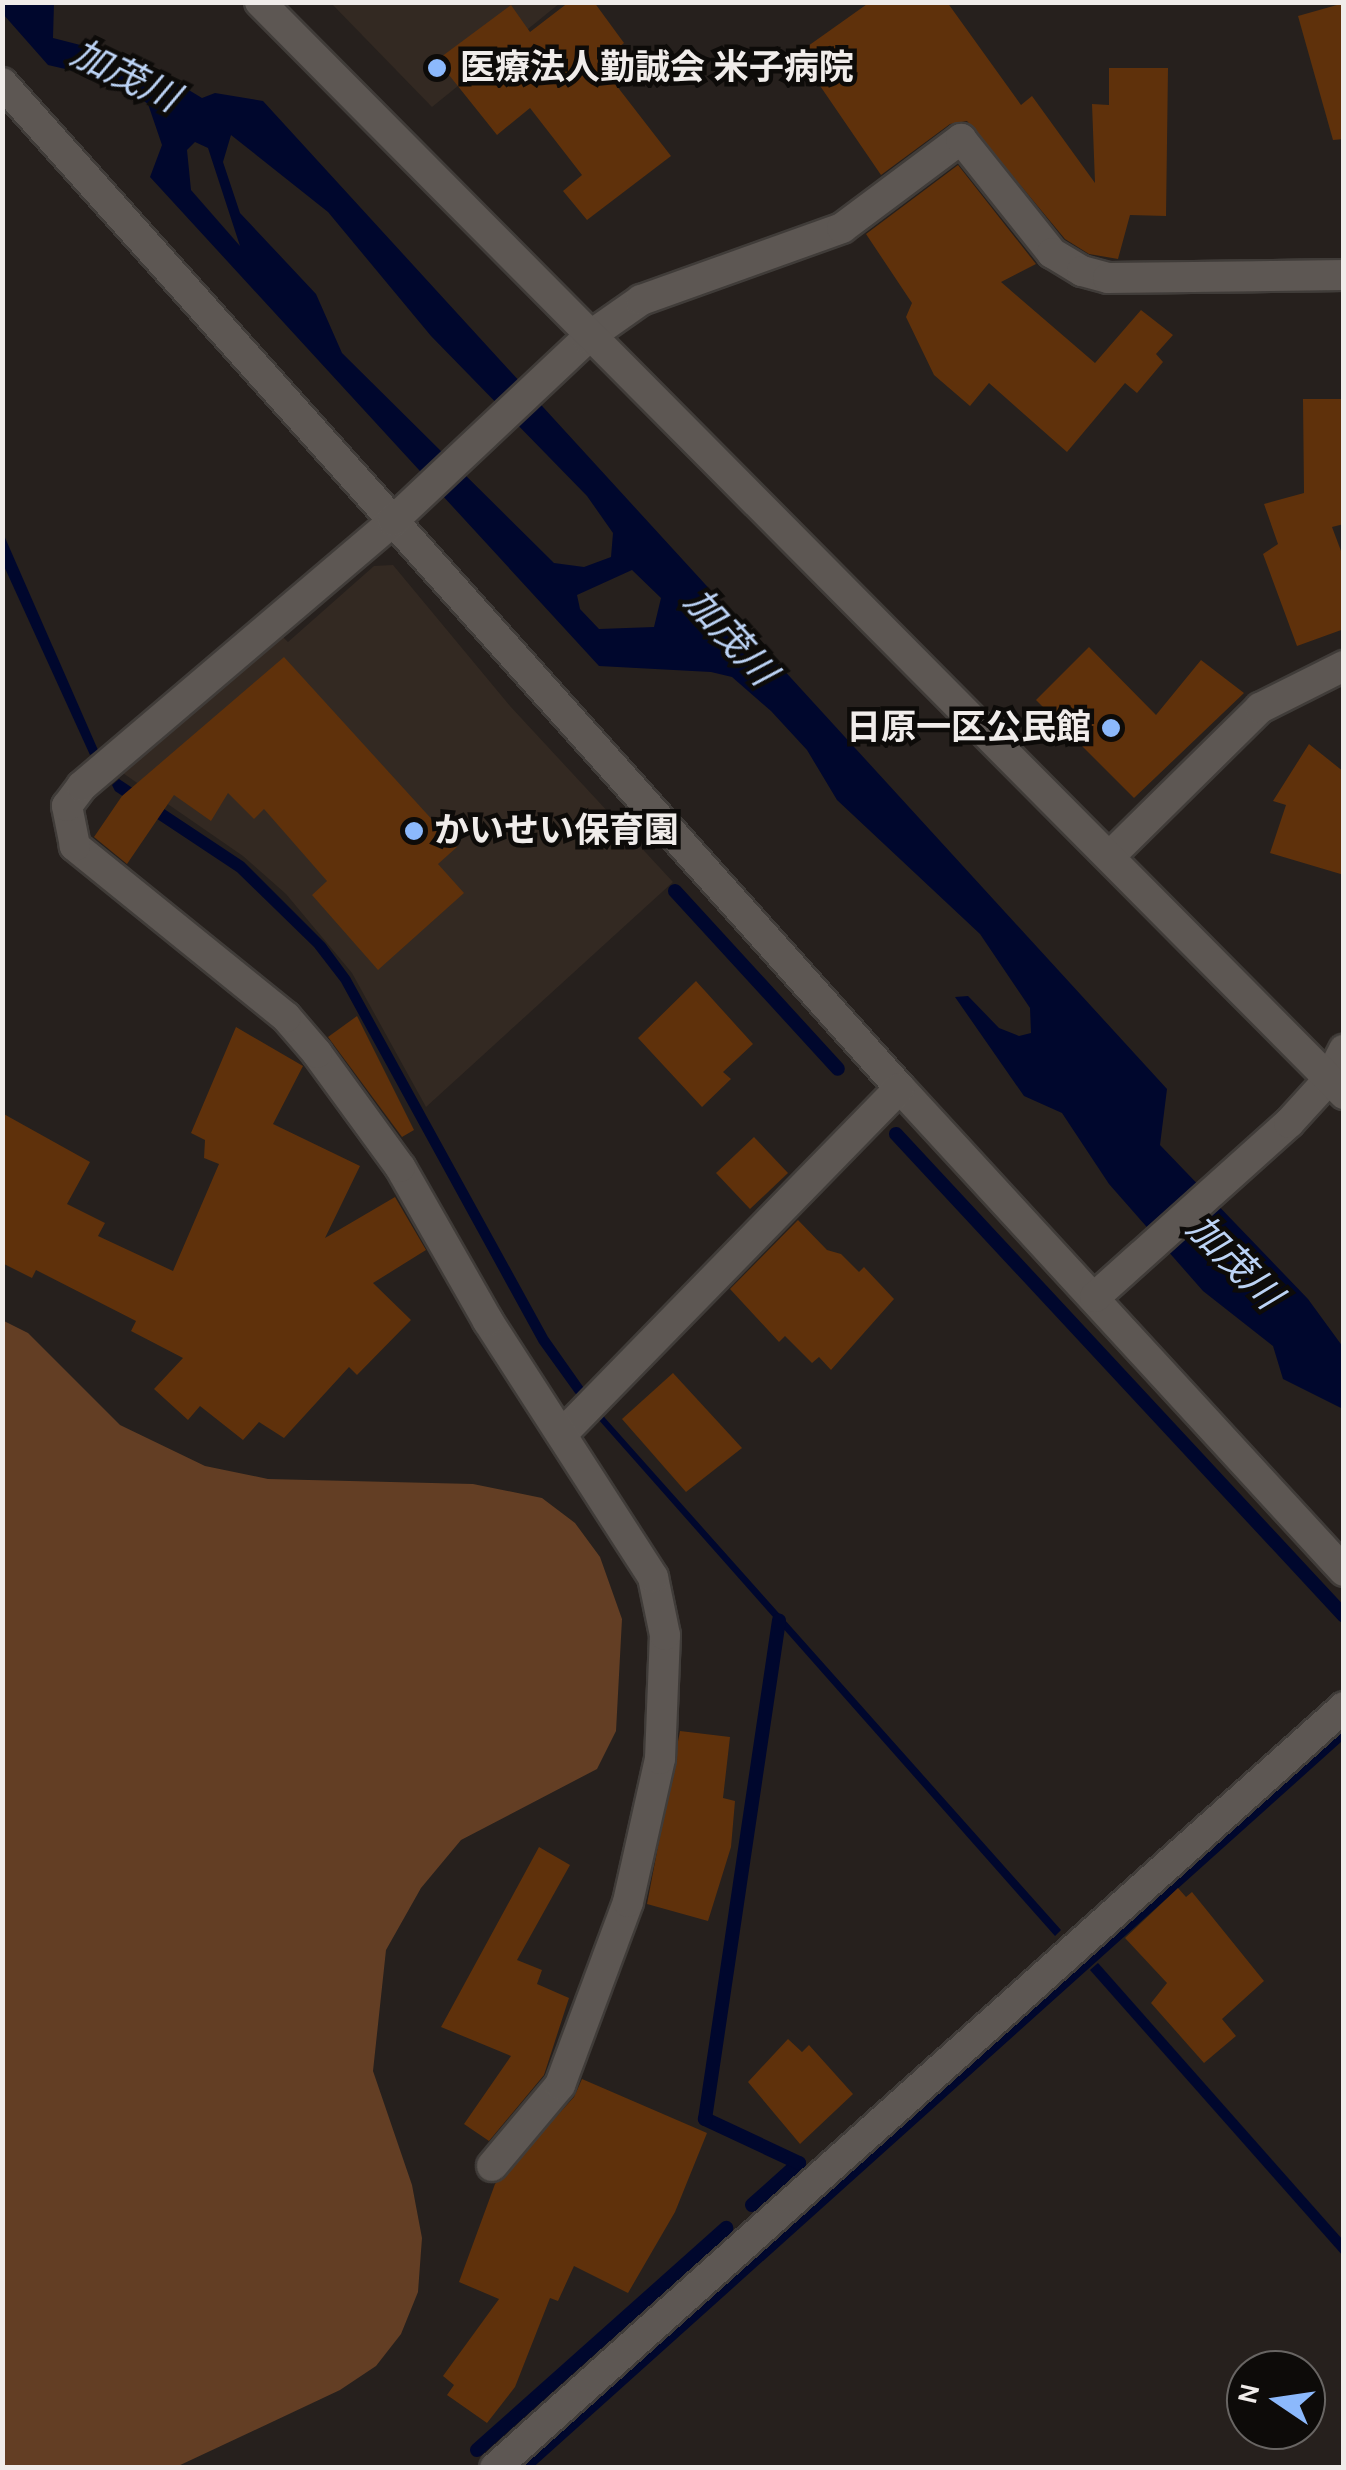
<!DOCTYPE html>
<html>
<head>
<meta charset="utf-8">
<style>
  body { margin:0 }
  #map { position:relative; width:1346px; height:2470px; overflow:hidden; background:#26201d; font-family:Karla,"Noto Sans JP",sans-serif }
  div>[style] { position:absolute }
  .built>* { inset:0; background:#332922 }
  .green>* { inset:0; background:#633e24 }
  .water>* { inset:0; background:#00072d }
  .stream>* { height:14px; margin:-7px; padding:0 7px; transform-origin:7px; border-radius:7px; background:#00072d }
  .building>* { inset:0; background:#5f310b }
  .roads { filter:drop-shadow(2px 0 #403c39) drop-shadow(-2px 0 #403c39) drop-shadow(0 2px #403c39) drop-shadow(0 -2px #403c39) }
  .minor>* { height:30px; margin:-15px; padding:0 15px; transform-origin:15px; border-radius:15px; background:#5d5753 }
  .tertiary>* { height:30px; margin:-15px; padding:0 15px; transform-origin:15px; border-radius:15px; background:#5d5753 }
  .dots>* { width:28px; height:28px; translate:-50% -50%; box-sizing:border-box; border:5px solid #0d0b09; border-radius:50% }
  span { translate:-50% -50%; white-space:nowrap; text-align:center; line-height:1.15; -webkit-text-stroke:9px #0d0b09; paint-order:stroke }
  .poi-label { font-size:35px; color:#f0ecea; font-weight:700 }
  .left { translate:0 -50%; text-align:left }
  .right { translate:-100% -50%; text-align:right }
  .water-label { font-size:38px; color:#bcd3f5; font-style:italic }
  .frame { position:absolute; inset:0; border:5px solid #f0ecea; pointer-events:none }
  .north { position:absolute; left:1226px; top:2350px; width:100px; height:100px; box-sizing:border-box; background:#0d0b09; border:2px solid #686563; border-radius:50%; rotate:283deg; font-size:28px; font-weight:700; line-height:40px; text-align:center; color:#f0ecea }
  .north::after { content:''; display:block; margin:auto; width:35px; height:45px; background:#8cb9fc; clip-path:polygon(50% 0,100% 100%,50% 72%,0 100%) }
</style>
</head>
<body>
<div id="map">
  <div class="built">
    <div style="clip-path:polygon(331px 3px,560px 3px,432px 107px)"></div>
    <div style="clip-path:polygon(393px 565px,510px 706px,673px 882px,426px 1107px,352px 973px,286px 894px,243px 856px,117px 769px,278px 632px,288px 642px,374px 566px)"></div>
  </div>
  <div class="green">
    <div style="clip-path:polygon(2px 1320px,28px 1333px,120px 1425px,205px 1466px,268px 1479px,473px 1484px,542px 1498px,575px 1523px,600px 1557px,622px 1619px,616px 1731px,597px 1769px,461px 1840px,421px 1888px,386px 1950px,373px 2071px,412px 2185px,422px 2238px,418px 2292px,401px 2334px,376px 2366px,340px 2390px,176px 2467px,3px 2467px)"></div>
  </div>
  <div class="water">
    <div style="clip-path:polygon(evenodd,2px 3px,54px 3px,53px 38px,139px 60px,202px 98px,215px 93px,263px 101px,1167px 1089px,1160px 1145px,1308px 1299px,1343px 1347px,1343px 1409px,1283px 1379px,1273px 1346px,1203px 1291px,1109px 1184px,1062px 1113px,1024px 1096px,955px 997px,968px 996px,999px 1028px,1019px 1036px,1031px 1033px,1030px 1008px,980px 934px,837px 800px,807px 750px,771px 711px,732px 677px,711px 672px,599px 666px,150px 177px,162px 145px,148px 104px,117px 81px,48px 65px,3px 14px,2px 3px,231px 135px,328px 212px,431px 336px,587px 496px,613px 533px,611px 557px,584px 567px,554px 563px,342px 353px,316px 294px,240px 213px,223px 162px,231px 135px,2px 3px,195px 142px,208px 148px,240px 246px,191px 190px,187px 150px,195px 142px,2px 3px,632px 570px,661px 598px,654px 627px,599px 629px,580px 609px,577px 595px,632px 570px)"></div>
    <div style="clip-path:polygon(3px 533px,98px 750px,90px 755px,3px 564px)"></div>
    <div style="clip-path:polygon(119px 779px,244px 862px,325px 943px,350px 977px,548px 1337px,605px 1418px,1061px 1930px,1055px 1936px,575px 1393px,539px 1343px,341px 982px,314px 947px,237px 872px,115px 791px,112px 785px)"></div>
    <div style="clip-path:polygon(1098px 1963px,1343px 2240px,1343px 2256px,1090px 1970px)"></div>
  </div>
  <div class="stream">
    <div style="left:675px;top:891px;width:241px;rotate:47.5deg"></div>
    <div style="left:896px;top:1134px;width:658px;rotate:47.09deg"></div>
    <div style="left:752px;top:2205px;width:63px;rotate:-41.8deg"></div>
    <div style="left:799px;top:2163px;width:104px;rotate:-154.9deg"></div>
    <div style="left:705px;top:2119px;width:504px;rotate:-81.56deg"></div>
    <div style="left:477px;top:2450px;width:334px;rotate:-41.7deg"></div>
    <div style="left:522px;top:2468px;width:1105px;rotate:-41.92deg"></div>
  </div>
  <div class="building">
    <div style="clip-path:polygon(569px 2px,594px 2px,624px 43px,599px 63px,671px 156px,587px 220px,563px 191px,582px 175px,530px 108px,497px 135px,437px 60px,511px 5px,530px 32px)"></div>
    <div style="clip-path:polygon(870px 2px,947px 2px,1021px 105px,1032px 96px,1095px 183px,1092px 104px,1109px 105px,1109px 68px,1168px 68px,1166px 216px,1130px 215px,1118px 259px,1089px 254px,1065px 239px,967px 121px,950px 124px,881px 175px,801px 58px,801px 51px)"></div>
    <div style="clip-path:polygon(1344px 3px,1344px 139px,1333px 140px,1298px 16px)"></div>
    <div style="clip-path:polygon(958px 165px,1036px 264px,1001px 282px,1095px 363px,1141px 310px,1173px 335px,1156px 354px,1163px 362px,1137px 393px,1125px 383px,1067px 452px,989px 383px,970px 406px,934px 375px,906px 317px,912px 303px,866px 234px)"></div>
    <div style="clip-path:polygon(1303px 399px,1344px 399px,1344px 524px,1332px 527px,1344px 559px,1344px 629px,1297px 646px,1263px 554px,1278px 544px,1264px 504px,1304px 493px)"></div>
    <div style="clip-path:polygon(1089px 647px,1156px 715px,1201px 660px,1244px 693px,1134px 798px,1036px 700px)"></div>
    <div style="clip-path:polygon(284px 657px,457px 847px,438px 864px,464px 893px,378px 970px,312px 895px,327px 881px,264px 809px,254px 819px,228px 793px,211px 821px,174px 795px,127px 864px,94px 837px,122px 796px)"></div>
    <div style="clip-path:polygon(1309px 744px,1344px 772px,1344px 875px,1270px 853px,1286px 805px,1273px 801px)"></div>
    <div style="clip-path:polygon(696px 981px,753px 1044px,723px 1072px,731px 1079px,702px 1107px,638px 1038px)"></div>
    <div style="clip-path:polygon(357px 1016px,414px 1130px,402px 1137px,328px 1037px)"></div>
    <div style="clip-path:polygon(236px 1027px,303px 1066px,273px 1124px,360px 1166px,325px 1238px,395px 1197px,426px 1250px,373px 1283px,411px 1320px,357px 1375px,349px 1367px,284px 1438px,259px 1422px,243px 1440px,200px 1406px,188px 1420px,154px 1389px,183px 1358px,131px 1331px,136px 1321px,36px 1270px,32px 1278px,2px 1263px,2px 1113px,90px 1162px,67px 1204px,105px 1223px,98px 1236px,173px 1271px,219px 1164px,204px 1158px,205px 1140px,191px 1133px)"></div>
    <div style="clip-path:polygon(754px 1137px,788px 1173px,750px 1209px,716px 1173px)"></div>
    <div style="clip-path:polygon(798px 1220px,827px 1250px,841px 1254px,859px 1272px,864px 1267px,894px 1299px,831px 1370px,819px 1357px,812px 1363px,785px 1336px,779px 1342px,730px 1289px)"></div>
    <div style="clip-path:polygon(673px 1373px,742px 1448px,686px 1492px,622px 1419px)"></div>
    <div style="clip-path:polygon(680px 1731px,730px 1737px,723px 1798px,735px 1801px,731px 1847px,708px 1921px,647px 1904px)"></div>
    <div style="clip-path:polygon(539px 1847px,570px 1865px,517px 1960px,542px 1970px,537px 1984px,569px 1998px,544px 2075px,489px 2141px,464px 2124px,511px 2056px,441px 2027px)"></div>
    <div style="clip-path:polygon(1178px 1888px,1186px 1897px,1192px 1892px,1264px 1981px,1222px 2019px,1236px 2036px,1204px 2063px,1151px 2003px,1167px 1983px,1125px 1938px)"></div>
    <div style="clip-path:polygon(788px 2039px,802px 2052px,809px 2045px,853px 2094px,800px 2144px,748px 2082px)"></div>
    <div style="clip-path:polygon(582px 2079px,707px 2133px,675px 2212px,628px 2293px,574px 2266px,558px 2301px,550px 2298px,515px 2387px,487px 2423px,447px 2395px,454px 2385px,443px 2376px,499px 2299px,459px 2282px,495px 2184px,574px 2097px)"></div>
  </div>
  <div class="roads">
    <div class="minor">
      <div style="left:2px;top:83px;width:1348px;rotate:48.22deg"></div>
      <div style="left:900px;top:1088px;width:656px;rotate:47.41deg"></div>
      <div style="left:1110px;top:856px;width:211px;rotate:-44.6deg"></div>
      <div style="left:1260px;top:708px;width:94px;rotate:-26.6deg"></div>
      <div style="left:1095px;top:1297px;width:261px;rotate:-41.9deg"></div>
      <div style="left:1289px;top:1123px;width:59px;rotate:-47.7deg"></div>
      <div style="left:1329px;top:1079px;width:33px;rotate:-63deg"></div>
      <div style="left:565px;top:1431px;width:479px;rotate:-45.7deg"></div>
      <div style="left:492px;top:2166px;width:106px;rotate:-50deg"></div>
      <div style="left:560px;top:2085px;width:195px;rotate:-69.6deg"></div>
      <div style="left:628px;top:1902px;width:147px;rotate:-77.4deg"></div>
      <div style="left:660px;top:1759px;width:124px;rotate:-87.7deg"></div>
      <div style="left:665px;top:1635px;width:59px;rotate:-101.7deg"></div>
      <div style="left:653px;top:1577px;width:305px;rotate:-122.8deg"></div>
      <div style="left:488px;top:1321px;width:177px;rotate:-119.7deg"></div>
      <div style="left:400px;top:1167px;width:141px;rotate:-126.1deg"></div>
      <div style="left:317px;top:1053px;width:48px;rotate:-130.7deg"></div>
      <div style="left:286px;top:1017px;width:272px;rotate:-141deg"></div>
      <div style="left:75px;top:846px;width:41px;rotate:-101.3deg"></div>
      <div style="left:67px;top:806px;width:25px;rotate:-53deg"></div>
      <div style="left:82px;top:786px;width:409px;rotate:-40.4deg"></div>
      <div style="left:393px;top:521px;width:267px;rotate:-43.3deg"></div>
      <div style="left:587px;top:338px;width:66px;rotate:-35.1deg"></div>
      <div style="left:641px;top:300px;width:214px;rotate:-19.7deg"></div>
      <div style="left:842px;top:228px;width:149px;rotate:-36.8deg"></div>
      <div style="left:961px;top:139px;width:146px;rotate:51.4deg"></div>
      <div style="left:1052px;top:253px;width:35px;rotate:31deg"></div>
      <div style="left:1082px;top:271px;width:27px;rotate:15deg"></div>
      <div style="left:1108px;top:278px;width:236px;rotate:-0.7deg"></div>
      <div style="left:495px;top:2468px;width:1140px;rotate:-41.87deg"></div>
    </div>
    <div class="tertiary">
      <div style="left:260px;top:2px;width:1539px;rotate:45.21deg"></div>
    </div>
  </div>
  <div class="dots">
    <div style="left:437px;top:68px;background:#8cb9fc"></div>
    <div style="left:1111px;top:728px;background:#8cb9fc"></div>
    <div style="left:414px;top:831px;background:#8cb9fc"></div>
  </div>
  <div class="poi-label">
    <span class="left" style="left:460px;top:68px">医療法人勤誠会 米子病院</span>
    <span class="right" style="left:1091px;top:728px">日原一区公民館</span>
    <span class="left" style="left:434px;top:831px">かいせい保育園</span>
  </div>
  <div class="water-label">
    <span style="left:125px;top:76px;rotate:26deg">加茂川</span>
    <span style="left:730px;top:637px;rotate:48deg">加茂川</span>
    <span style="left:1234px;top:1262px;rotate:45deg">加茂川</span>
  </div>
  <div class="frame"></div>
  <div class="north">N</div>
</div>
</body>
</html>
